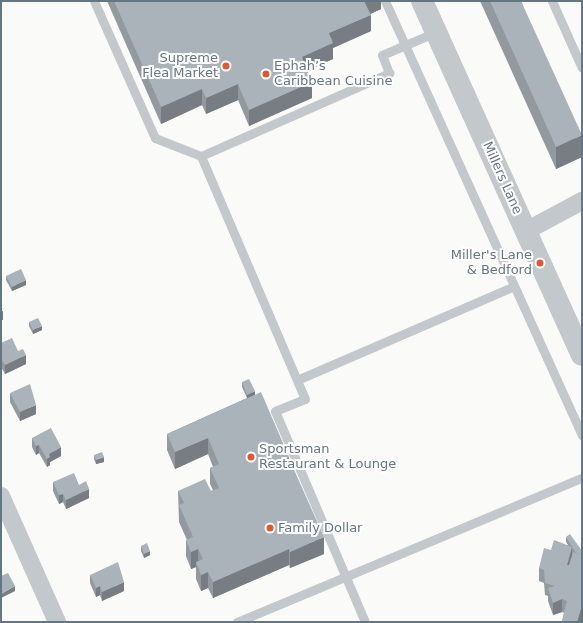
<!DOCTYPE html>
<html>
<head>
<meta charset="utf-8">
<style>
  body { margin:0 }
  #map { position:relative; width:583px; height:623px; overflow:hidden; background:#fafaf8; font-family:"DejaVu Sans",sans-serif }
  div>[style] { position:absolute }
  .service>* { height:9px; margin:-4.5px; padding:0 4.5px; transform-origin:4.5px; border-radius:4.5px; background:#c3c8cc }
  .minor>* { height:18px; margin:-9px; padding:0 9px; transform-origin:9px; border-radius:9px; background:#c3c8cc }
  .tertiary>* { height:22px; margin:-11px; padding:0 11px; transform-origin:11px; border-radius:11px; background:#c3c8cc }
  .wall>* { inset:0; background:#929a9f }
  .shaded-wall>* { inset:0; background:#777d82 }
  .building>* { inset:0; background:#aab3b9 }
  .dots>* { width:11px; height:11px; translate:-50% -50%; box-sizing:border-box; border:2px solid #fff; border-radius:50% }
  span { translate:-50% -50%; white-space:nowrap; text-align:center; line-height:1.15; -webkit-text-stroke:4px #fff; paint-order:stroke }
  .poi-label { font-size:13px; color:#657683 }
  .right { translate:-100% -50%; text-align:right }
  .left { translate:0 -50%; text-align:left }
  .street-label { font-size:13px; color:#657683 }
  .frame { position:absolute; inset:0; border:2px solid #657683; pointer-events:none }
</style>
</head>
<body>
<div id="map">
  <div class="service">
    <div style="left:94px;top:1px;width:150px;rotate:66deg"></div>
    <div style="left:155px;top:138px;width:49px;rotate:21.4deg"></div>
    <div style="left:385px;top:1px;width:477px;rotate:65.6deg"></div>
    <div style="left:552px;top:1px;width:73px;rotate:65.9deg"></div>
    <div style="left:297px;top:380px;width:236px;rotate:-23.4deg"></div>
    <div style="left:237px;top:622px;width:374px;rotate:-22.7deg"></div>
    <div style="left:365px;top:622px;width:229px;rotate:-113.1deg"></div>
    <div style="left:275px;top:411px;width:32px;rotate:-22deg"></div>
    <div style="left:305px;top:399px;width:264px;rotate:-113.2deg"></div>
    <div style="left:201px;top:156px;width:206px;rotate:-23.8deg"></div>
    <div style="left:389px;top:73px;width:19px;rotate:-111deg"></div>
    <div style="left:382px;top:55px;width:59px;rotate:-23.1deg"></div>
  </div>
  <div class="minor">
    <div style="left:526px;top:231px;width:64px;rotate:-28.2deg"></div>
    <div style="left:1px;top:496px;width:138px;rotate:66deg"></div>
  </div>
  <div class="tertiary">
    <div style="left:422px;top:1px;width:388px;rotate:65.7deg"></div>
  </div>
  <div class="wall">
    <div style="clip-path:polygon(107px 1px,381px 1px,381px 9px,370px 14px,371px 31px,333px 48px,333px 59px,307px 70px,312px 98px,249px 126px,238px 100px,206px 114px,202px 105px,161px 124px)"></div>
    <div style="clip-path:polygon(480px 1px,521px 1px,582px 157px,556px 169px)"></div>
    <div style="clip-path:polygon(6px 276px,26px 285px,12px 291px,6px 280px)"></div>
    <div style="clip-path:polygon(29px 322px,42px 330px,33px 334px,29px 326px)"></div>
    <div style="clip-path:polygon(1px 343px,18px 351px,26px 364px,5px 374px,1px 367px)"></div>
    <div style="clip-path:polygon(242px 382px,255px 395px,289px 464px,324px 554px,290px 568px,289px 565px,213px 598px,208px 588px,201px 591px,196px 579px,196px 567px,191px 569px,186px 556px,186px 540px,187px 540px,179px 522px,178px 491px,211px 491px,213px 490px,210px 484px,210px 468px,213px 467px,208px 454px,175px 469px,167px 450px,167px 434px,247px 398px,242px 387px)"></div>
    <div style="clip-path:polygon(10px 393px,36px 414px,20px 421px,10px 402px)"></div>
    <div style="clip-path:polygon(32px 438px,61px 456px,50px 462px,50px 465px,47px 467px,39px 453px,36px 455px,32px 447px)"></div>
    <div style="clip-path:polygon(94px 455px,104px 462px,96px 464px,94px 459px)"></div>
    <div style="clip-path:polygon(53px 482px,79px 485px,89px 498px,66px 509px,63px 502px,59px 504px,53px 491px)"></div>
    <div style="clip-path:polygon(566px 537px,582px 551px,582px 618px,581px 622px,562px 622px,564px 613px,562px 612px,553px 615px,548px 601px,548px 596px,545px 595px,544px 583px,539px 581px,539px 568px,551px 550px,568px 545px,566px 542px)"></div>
    <div style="clip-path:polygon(141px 546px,150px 555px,144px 558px,141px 551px)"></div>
    <div style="clip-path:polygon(90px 575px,124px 591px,102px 601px,100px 595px,96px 597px,90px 583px)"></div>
  </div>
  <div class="shaded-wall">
    <div style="clip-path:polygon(364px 1px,381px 1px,381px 9px,364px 17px)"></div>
    <div style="clip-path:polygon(371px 15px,371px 31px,333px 48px,333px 59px,302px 73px,302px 57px,329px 33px)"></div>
    <div style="clip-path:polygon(312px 82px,312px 98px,249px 126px,249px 110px)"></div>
    <div style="clip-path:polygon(238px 84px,238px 100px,206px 114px,206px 98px)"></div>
    <div style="clip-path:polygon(202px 89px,202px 105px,161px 124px,161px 107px)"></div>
    <div style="clip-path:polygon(582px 135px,582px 157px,556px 169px,556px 147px)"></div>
    <div style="clip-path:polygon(26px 280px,26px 285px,12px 291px,12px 287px)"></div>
    <div style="clip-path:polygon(3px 311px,3px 320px,1px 320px,1px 312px)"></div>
    <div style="clip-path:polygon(42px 326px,42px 330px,33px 334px,33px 330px)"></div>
    <div style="clip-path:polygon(26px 355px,26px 364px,5px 374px,5px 365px)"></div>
    <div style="clip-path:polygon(255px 391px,255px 396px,247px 399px,247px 395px)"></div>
    <div style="clip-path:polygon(36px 405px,36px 414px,20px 421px,20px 412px)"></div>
    <div style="clip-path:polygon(208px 438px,208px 454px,175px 469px,175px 452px)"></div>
    <div style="clip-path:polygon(39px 445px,39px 453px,36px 455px,36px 446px)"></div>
    <div style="clip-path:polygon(61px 447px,61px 456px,50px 462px,50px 465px,47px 467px,47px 459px,49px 454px)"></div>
    <div style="clip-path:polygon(104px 457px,104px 462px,96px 464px,96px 460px)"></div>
    <div style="clip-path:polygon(289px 457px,289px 473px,281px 477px,281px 461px)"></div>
    <div style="clip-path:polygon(89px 489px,89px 498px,66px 509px,66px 500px)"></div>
    <div style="clip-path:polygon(63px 494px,63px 502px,59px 504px,59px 495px)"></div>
    <div style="clip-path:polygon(324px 537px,324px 554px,290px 568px,290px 552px)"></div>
    <div style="clip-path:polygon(572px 547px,572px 559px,567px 577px,567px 565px)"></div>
    <div style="clip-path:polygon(198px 549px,198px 565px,196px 562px,196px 567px,191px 569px,191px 552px)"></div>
    <div style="clip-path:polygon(289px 549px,289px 565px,213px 598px,213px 582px)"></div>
    <div style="clip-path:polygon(150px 551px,150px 555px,144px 558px,144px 554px)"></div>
    <div style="clip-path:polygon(208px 572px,208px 588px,201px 591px,201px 575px)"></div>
    <div style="clip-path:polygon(124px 582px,124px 591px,102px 601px,102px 592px)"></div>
    <div style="clip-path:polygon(15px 586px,15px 591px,1px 598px,1px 594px)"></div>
    <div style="clip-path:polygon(100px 586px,100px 595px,96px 597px,96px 588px)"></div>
    <div style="clip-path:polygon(562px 599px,562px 612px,553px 615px,553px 603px)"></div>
    <div style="clip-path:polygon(582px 605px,582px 618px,581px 622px,577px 622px)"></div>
  </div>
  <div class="building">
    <div style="clip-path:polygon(114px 1px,364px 1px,371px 15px,329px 33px,333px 43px,302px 57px,312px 82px,249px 110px,238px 84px,206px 98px,202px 89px,161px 107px)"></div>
    <div style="clip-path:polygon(490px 1px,521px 1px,582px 135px,556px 147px)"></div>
    <div style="clip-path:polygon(21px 269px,26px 280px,12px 287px,6px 276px)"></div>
    <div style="clip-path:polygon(38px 318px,42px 326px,33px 330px,29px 322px)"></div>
    <div style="clip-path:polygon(12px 338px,18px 351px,23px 349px,26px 355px,5px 365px,1px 359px,1px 343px)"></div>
    <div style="clip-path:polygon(249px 379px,255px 391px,247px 395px,242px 382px)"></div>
    <div style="clip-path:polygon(30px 384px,36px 405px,20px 412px,10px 393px)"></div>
    <div style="clip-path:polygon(261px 392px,289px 457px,281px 461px,283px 467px,291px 463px,324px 537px,290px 552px,289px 549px,213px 582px,208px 572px,201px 575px,196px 562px,203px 559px,198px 549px,191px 552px,186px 540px,193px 537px,179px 505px,184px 503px,178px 491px,205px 479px,211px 491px,219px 488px,210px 468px,219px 464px,208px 438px,175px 452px,167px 434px)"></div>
    <div style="clip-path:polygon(51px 428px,61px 447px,49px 454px,50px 457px,47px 459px,39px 445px,36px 446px,32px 438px)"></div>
    <div style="clip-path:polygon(102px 452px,104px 457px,96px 460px,94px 455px)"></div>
    <div style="clip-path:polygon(74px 473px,79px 485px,86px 481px,89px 489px,66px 500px,63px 494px,59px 495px,53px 482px)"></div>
    <div style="clip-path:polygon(570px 534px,582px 551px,582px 555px,576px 553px,566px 537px)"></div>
    <div style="clip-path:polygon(554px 540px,572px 547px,567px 565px,569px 565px,573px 552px,582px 555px,582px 605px,577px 622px,566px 622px,562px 621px,567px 601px,562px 599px,553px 603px,548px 588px,555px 586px,545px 583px,544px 570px,539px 568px,544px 548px,551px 550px)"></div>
    <div style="clip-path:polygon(147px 543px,150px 551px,144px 554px,141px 546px)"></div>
    <div style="clip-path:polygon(118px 562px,124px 582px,102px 592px,100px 586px,96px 588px,90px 575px)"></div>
    <div style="clip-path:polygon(8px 573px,15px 586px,1px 594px,1px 576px)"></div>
  </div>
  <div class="dots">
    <div style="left:226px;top:66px;background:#e4572e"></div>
    <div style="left:266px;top:74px;background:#e4572e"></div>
    <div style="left:540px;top:263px;background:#e4572e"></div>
    <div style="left:251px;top:457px;background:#e4572e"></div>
    <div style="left:270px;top:528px;background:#e4572e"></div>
  </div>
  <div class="poi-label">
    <span class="right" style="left:218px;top:66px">Supreme<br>Flea Market</span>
    <span class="left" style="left:274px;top:74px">Ephah’s<br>Caribbean Cuisine</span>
    <span class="right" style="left:532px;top:263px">Miller's Lane<br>&amp; Bedford</span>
    <span class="left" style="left:259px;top:457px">Sportsman<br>Restaurant &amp; Lounge</span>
    <span class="left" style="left:278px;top:528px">Family Dollar</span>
  </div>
  <div class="street-label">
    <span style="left:502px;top:178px;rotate:66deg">Millers Lane</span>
  </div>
  <div class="frame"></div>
</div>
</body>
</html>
